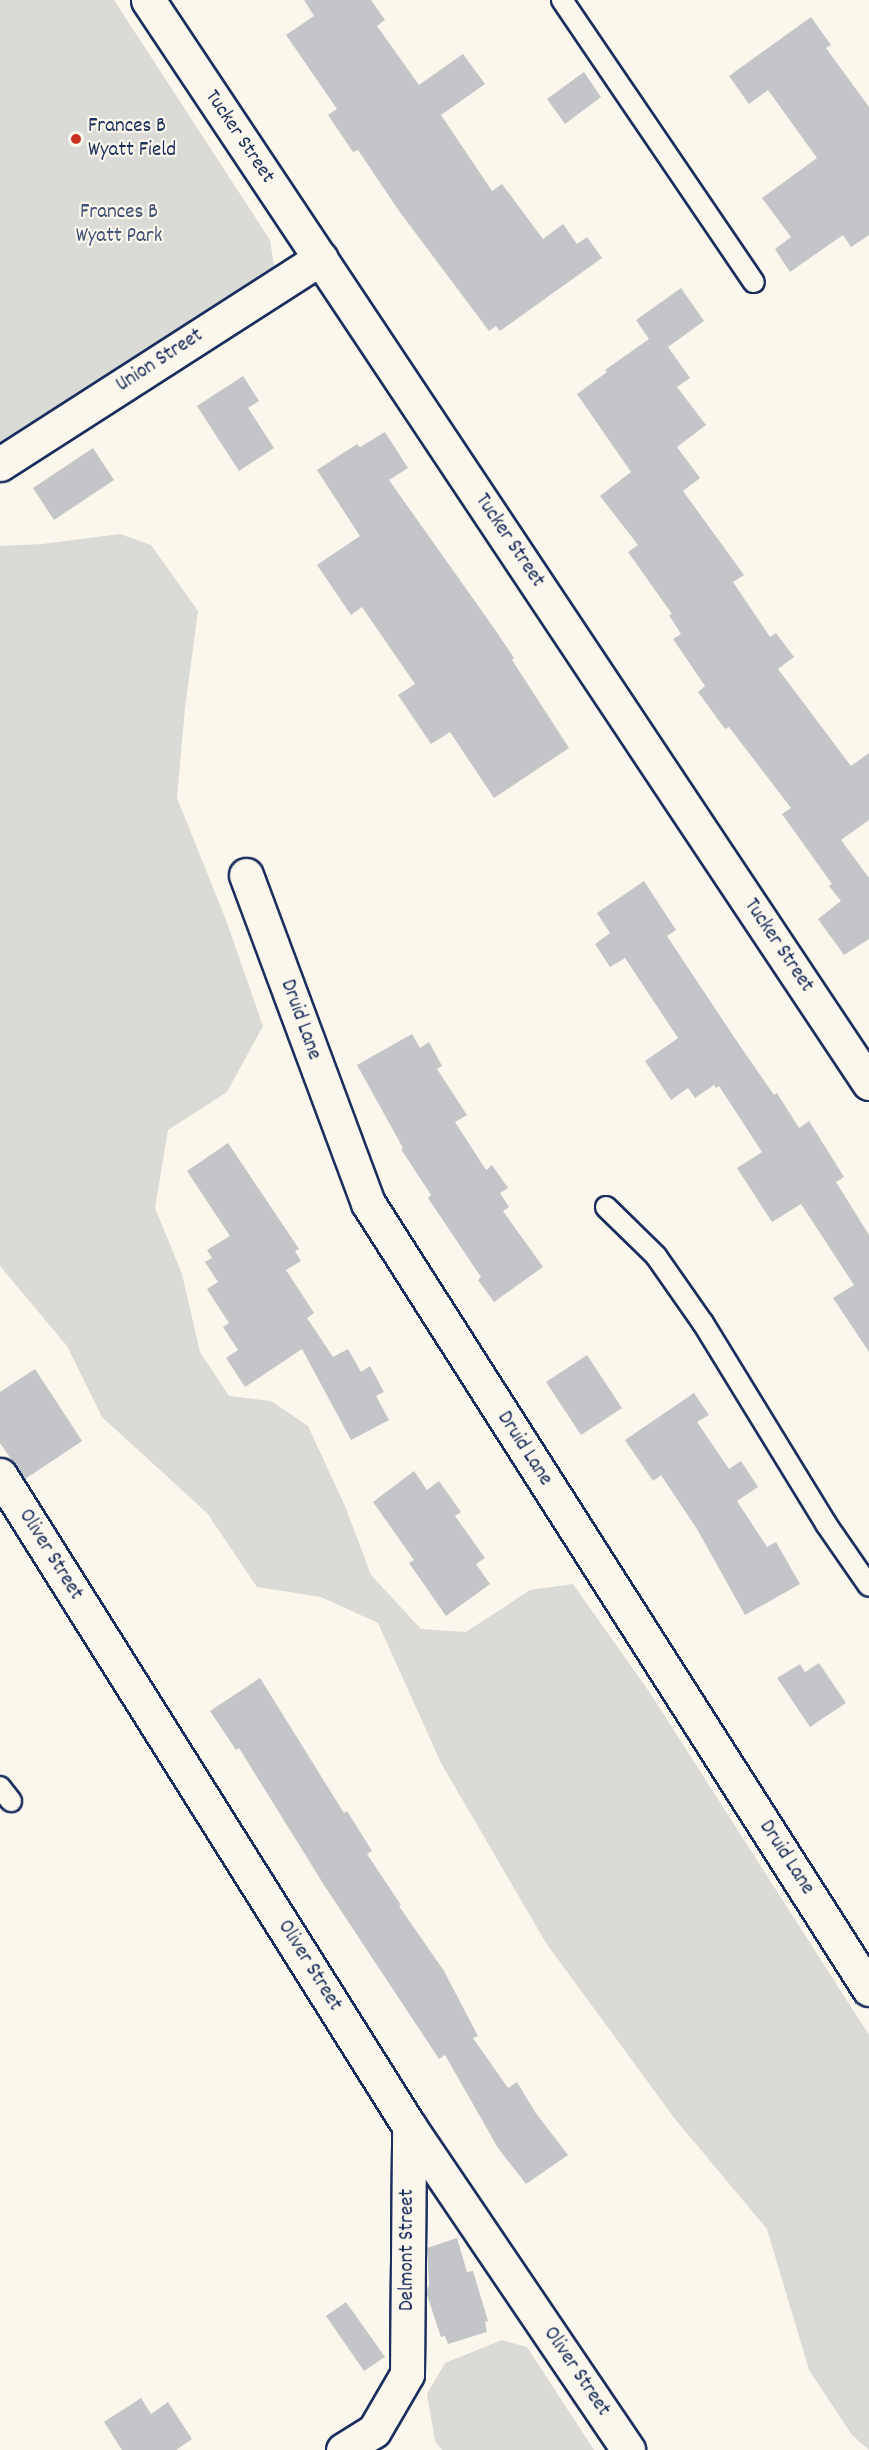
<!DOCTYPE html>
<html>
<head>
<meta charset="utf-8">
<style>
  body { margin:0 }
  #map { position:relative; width:869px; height:2450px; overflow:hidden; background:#fbf7ec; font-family:Dekko,sans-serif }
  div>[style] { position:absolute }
  .green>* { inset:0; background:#dadad7 }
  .building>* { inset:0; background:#c3c5c9 }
  .roads { filter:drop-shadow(2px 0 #1b2f5e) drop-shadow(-2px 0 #1b2f5e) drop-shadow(0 2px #1b2f5e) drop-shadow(0 -2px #1b2f5e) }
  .lane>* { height:20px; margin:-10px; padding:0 10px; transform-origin:10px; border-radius:10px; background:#fbf7ec }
  .street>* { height:33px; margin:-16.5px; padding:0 16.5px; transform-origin:16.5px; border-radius:16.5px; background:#fbf7ec }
  .dots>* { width:16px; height:16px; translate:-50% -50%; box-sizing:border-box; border:3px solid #fbf7ec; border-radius:50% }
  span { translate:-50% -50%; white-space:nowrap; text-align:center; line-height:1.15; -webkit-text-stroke:4.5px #fbf7ec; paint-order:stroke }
  .poi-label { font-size:21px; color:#1b2f5e }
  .left { translate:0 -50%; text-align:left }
  .street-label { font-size:21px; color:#1b2f5e }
  .park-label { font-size:21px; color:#415176 }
</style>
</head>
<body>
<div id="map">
  <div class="green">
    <div style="clip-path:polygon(0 0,114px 0,270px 240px,274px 266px,0 442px)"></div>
    <div style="clip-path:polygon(120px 534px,151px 545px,198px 611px,185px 708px,177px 798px,226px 920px,263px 1026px,227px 1092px,168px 1130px,155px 1208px,182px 1274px,200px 1352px,229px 1396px,271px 1401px,308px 1426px,345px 1506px,371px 1575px,421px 1629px,466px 1632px,530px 1590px,573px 1584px,650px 1693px,869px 2035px,869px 2450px,852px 2435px,809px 2370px,767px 2229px,675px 2119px,546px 1943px,441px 1763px,378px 1623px,321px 1597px,257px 1587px,207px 1513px,102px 1417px,67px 1346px,0 1266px,0 546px,42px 544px)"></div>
    <div style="clip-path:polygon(502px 2340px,527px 2347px,594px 2450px,442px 2450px,435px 2441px,427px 2394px,445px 2363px)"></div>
  </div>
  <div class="building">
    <div style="clip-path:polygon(304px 0,371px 0,385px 20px,377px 26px,419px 85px,463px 54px,485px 84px,441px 115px,492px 191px,502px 184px,543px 239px,563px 224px,577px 244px,587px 237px,602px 258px,500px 331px,496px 326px,489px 331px,399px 211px,358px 150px,353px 152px,328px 115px,337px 109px,286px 35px,314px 16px)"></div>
    <div style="clip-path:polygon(811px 17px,831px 45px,826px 48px,869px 107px,869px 235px,851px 247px,843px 235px,790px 272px,775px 249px,791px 237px,762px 198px,817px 158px,768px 90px,749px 104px,729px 76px)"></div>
    <div style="clip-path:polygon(584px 72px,601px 97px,565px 124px,547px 99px)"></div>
    <div style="clip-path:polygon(681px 288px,704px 321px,668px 347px,690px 378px,677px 387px,706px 425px,677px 447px,700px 478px,683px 491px,744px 575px,733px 582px,770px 637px,776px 633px,794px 657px,778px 669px,851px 766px,869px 753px,869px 820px,841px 840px,869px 878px,869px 939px,844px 955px,818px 919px,841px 901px,829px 886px,832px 884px,782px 814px,791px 808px,729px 727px,725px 729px,698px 692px,705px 686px,673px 639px,681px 634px,669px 615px,672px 614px,628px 552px,638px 545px,600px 496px,631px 472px,577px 394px,607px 372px,605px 370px,649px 339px,636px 320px)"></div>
    <div style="clip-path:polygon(243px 376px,259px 401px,248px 408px,274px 448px,239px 471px,197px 406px)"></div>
    <div style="clip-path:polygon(385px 432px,408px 468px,389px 480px,496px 631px,514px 658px,512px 660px,569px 748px,494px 798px,450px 732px,431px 744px,398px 695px,415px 684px,362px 607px,351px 615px,317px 565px,360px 536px,317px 470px,357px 444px,360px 447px)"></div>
    <div style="clip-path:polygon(93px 448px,114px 480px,54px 520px,33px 488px)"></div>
    <div style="clip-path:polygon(644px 881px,676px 930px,667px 936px,736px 1040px,774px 1095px,777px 1093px,799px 1128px,809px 1121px,844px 1177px,836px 1182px,869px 1235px,869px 1352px,833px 1298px,854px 1285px,801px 1204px,772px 1222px,737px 1168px,762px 1152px,719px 1086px,716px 1088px,714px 1085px,695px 1098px,688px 1088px,671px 1100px,645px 1061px,678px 1038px,625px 958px,610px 967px,595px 944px,610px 933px,597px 913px)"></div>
    <div style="clip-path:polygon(412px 1034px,420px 1048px,429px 1042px,442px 1066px,437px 1069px,467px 1115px,455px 1122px,486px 1170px,492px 1165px,508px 1188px,500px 1193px,509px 1207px,503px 1211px,543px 1267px,494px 1302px,478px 1280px,481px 1277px,428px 1198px,431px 1195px,401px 1149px,403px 1148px,357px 1065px)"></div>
    <div style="clip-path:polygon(228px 1143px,299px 1249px,295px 1251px,301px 1261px,286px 1270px,314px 1313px,307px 1318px,333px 1357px,348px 1349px,361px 1372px,370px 1366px,384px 1392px,376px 1396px,389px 1420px,351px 1440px,302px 1349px,245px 1387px,226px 1358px,238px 1350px,223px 1327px,229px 1323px,207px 1289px,218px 1282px,205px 1262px,212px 1258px,207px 1250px,230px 1236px,187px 1171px)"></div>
    <div style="clip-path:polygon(587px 1355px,622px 1408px,581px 1435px,546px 1382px)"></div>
    <div style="clip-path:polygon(35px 1369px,82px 1441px,25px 1479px,0 1443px,0 1392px)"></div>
    <div style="clip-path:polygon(694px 1393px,709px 1415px,697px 1422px,729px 1469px,741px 1461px,758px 1487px,737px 1501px,767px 1547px,776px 1542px,800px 1584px,745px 1615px,697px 1529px,661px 1475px,653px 1481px,625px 1440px)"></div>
    <div style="clip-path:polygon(414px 1471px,427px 1490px,439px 1481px,461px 1512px,455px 1516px,485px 1558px,476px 1564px,490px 1584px,446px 1616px,409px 1563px,414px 1560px,373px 1502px)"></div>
    <div style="clip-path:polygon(819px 1663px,846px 1703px,810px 1727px,777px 1678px,800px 1664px,805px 1672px)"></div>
    <div style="clip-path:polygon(260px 1678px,344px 1813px,347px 1811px,372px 1851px,367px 1854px,401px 1905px,399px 1906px,444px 1971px,478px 2036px,473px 2038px,508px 2088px,517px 2082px,535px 2112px,568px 2155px,526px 2184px,498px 2148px,445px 2055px,439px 2059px,324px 1885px,239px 1748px,236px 1750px,210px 1711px)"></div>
    <div style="clip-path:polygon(457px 2238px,467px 2272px,473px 2271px,488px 2321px,485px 2322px,487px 2332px,448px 2344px,445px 2336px,441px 2337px,426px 2292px,429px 2285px,427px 2248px)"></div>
    <div style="clip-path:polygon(346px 2302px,385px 2357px,364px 2371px,326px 2316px)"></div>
    <div style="clip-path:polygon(141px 2398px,151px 2414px,168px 2402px,192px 2439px,176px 2450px,122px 2450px,104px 2422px)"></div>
  </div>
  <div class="roads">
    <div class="lane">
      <div style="left:562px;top:0;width:341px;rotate:55.8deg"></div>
      <div style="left:606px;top:1207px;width:70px;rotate:44.4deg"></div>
      <div style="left:656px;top:1256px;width:82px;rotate:55deg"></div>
      <div style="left:703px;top:1323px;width:236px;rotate:58.5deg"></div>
      <div style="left:826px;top:1524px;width:75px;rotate:55.3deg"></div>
      <div style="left:0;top:1787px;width:18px;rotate:52deg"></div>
    </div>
    <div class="street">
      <div style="left:148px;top:0;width:1301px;rotate:56.35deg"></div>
      <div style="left:0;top:464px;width:381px;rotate:-32.7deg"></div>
      <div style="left:246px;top:875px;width:350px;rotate:69.6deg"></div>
      <div style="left:368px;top:1203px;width:932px;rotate:57.49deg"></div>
      <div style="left:0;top:1475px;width:769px;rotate:57.86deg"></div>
      <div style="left:409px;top:2126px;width:391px;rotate:55.9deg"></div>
      <div style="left:343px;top:2450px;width:36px;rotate:-32deg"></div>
      <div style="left:374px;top:2431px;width:66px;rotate:-59.9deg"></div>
      <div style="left:407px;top:2374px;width:248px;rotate:-89.5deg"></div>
    </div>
  </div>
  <div class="dots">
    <div style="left:76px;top:139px;background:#c8321e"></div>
  </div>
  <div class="poi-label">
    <span class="left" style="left:88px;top:139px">Frances B<br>Wyatt Field</span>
  </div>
  <div class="street-label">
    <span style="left:239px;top:137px;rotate:56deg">Tucker Street</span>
    <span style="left:160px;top:361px;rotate:-33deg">Union Street</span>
    <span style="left:509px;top:541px;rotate:56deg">Tucker Street</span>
    <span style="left:778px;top:946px;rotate:56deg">Tucker Street</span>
    <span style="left:300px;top:1020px;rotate:70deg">Druid Lane</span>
    <span style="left:524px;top:1449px;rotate:57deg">Druid Lane</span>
    <span style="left:50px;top:1555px;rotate:58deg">Oliver Street</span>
    <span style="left:786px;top:1858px;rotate:57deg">Druid Lane</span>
    <span style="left:309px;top:1966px;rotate:58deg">Oliver Street</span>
    <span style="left:408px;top:2250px;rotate:-90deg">Delmont Street</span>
    <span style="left:576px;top:2372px;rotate:56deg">Oliver Street</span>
  </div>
  <div class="park-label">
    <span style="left:119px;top:225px">Frances B<br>Wyatt Park</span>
  </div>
</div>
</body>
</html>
